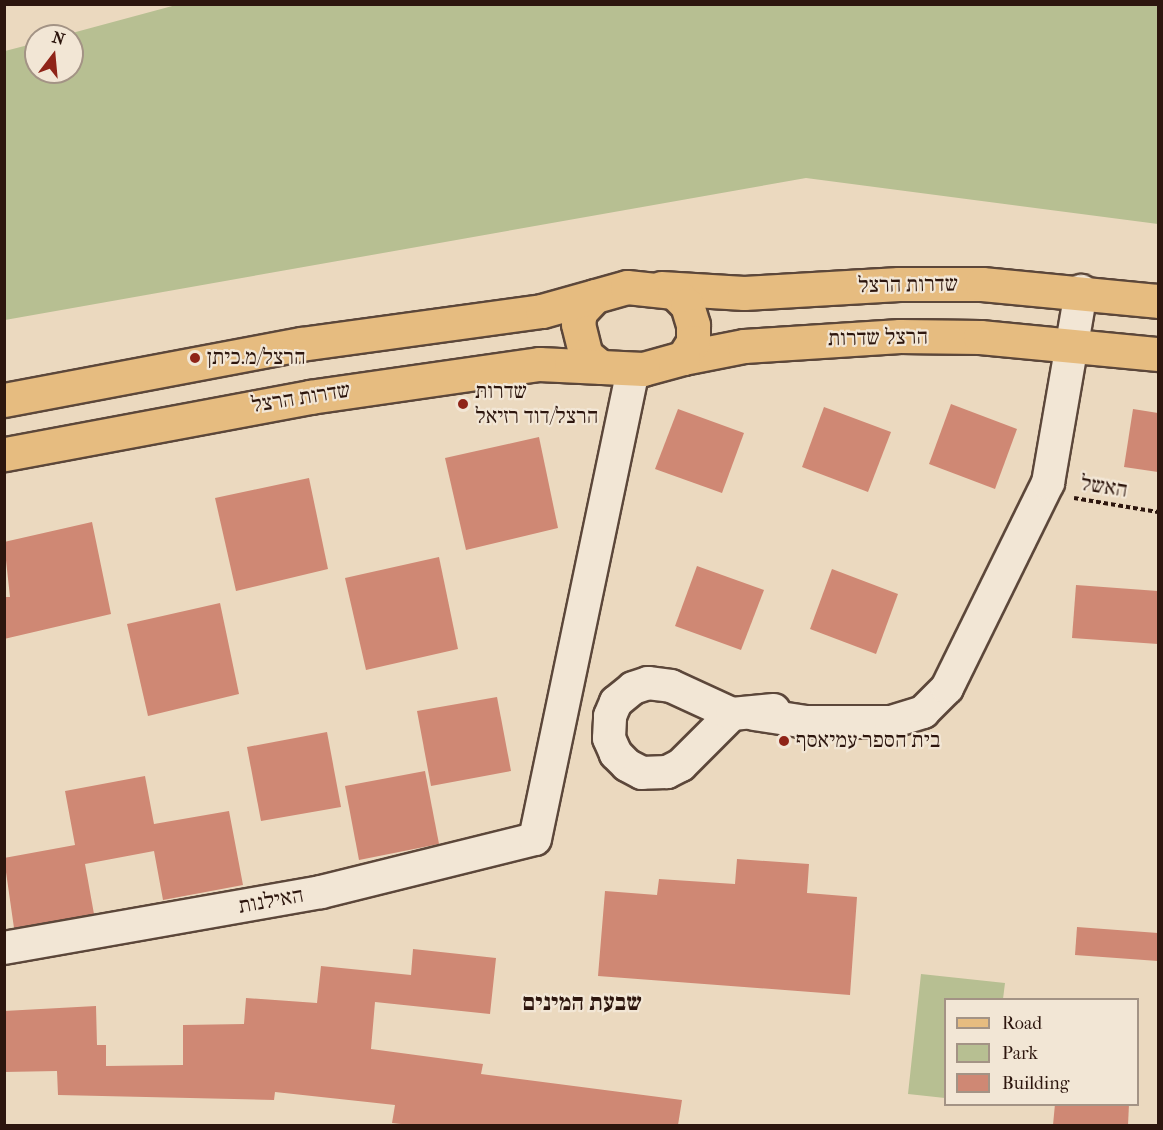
<!DOCTYPE html>
<html>
<head>
<meta charset="utf-8">
<style>
  body { margin:0 }
  #map { position:relative; width:1163px; height:1130px; overflow:hidden; background:#ebd9bf; font-family:"IM FELL French Canon","Frank Ruhl Libre",serif }
  div>[style] { position:absolute }
  .green>* { inset:0; background:#b7bf92 }
  .building>* { inset:0; background:#cf8874 }
  .path>* { height:4px; margin-top:-2px; transform-origin:0; background:repeating-linear-gradient(90deg,#2d160e 0 4.5px,transparent 0 7.5px) }
  .roads { filter:drop-shadow(2px 0 #5c473a) drop-shadow(-2px 0 #5c473a) drop-shadow(0 2px #5c473a) drop-shadow(0 -2px #5c473a) }
  .minor>* { height:32px; margin:-16px; padding:0 16px; transform-origin:16px; border-radius:16px; background:#f2e6d5 }
  .major>* { height:33px; margin:-16.5px; padding:0 16.5px; transform-origin:16.5px; border-radius:16.5px; background:#e6bc80 }
  .dots>* { width:16px; height:16px; translate:-50% -50%; box-sizing:border-box; border:3px solid #f2e6d5; border-radius:50% }
  span { translate:-50% -50%; white-space:nowrap; text-align:center; line-height:1.15; -webkit-text-stroke:4.5px #f2e6d5; paint-order:stroke }
  .street-label { font-size:22px; color:#2d160e }
  .poi-label { font-size:22px; color:#2d160e }
  .left { translate:0 -50%; text-align:left }
  .neighbourhood-label { font-size:24px; color:#2d160e; font-weight:700 }
  .frame { position:absolute; inset:0; border:6px solid #2d160e; pointer-events:none }
  .legend { position:absolute; left:944px; top:998px; width:195px; height:108px; box-sizing:border-box; background:#f2e6d5; border:2px solid #a39385; margin:0; padding:8px 10px; list-style:none; font-size:18px; color:#2d160e }
  .legend li { display:flex; align-items:center; gap:12px; height:30px }
  .legend b { width:30px; border:2px solid #a39385 }
  .north { position:absolute; left:24px; top:24px; width:60px; height:60px; box-sizing:border-box; background:#f2e6d5; border:2px solid #a39385; border-radius:50%; rotate:16deg; font-size:16px; font-weight:700; line-height:24px; text-align:center; color:#2d160e }
  .north::after { content:''; display:block; margin:auto; width:21px; height:27px; background:#8f2418; clip-path:polygon(50% 0,100% 100%,50% 72%,0 100%) }
</style>
</head>
<body>
<div id="map">
  <div class="green">
    <div style="clip-path:polygon(176px 5px,1158px 5px,1158px 224px,806px 178px,5px 320px,5px 51px,36px 43px,36px 72px,72px 72px,72px 36px,61px 36px)"></div>
    <div style="clip-path:polygon(921px 974px,1005px 983px,1003px 999px,946px 1000px,945px 1098px,908px 1094px)"></div>
  </div>
  <div class="building">
    <div style="clip-path:polygon(951px 404px,1017px 429px,995px 489px,929px 464px)"></div>
    <div style="clip-path:polygon(824px 407px,891px 432px,868px 492px,802px 467px)"></div>
    <div style="clip-path:polygon(678px 409px,744px 433px,722px 493px,655px 469px)"></div>
    <div style="clip-path:polygon(1133px 409px,1158px 413px,1158px 472px,1124px 467px)"></div>
    <div style="clip-path:polygon(539px 437px,558px 528px,466px 550px,445px 458px)"></div>
    <div style="clip-path:polygon(309px 478px,328px 569px,236px 591px,215px 498px)"></div>
    <div style="clip-path:polygon(92px 522px,111px 614px,4px 639px,4px 597px,10px 597px,4px 542px)"></div>
    <div style="clip-path:polygon(439px 557px,458px 649px,366px 670px,345px 578px)"></div>
    <div style="clip-path:polygon(697px 566px,764px 590px,741px 650px,675px 626px)"></div>
    <div style="clip-path:polygon(832px 569px,898px 594px,876px 654px,810px 629px)"></div>
    <div style="clip-path:polygon(1076px 585px,1158px 591px,1158px 644px,1072px 638px)"></div>
    <div style="clip-path:polygon(220px 603px,239px 694px,148px 716px,127px 624px)"></div>
    <div style="clip-path:polygon(497px 697px,511px 771px,431px 786px,417px 711px)"></div>
    <div style="clip-path:polygon(327px 732px,341px 807px,261px 821px,247px 747px)"></div>
    <div style="clip-path:polygon(425px 771px,439px 844px,359px 860px,345px 786px)"></div>
    <div style="clip-path:polygon(145px 776px,154px 824px,229px 811px,243px 885px,163px 900px,154px 851px,85px 864px,94px 914px,14px 928px,4px 858px,75px 845px,65px 791px)"></div>
    <div style="clip-path:polygon(737px 859px,809px 864px,807px 893px,857px 897px,850px 995px,598px 976px,605px 891px,657px 895px,659px 879px,735px 884px)"></div>
    <div style="clip-path:polygon(1077px 927px,1158px 933px,1158px 961px,1075px 955px)"></div>
    <div style="clip-path:polygon(413px 949px,496px 958px,490px 1014px,375px 1002px,371px 1049px,483px 1064px,481px 1074px,682px 1100px,678px 1125px,410px 1125px,392px 1123px,395px 1105px,275px 1092px,274px 1100px,58px 1095px,57px 1071px,4px 1072px,4px 1011px,96px 1006px,97px 1045px,106px 1045px,106px 1066px,183px 1065px,183px 1025px,244px 1024px,246px 998px,317px 1003px,321px 966px,411px 975px)"></div>
    <div style="clip-path:polygon(1055px 1104px,1129px 1104px,1128px 1125px,1053px 1125px)"></div>
  </div>
  <div class="path">
    <div style="left:1074px;top:498px;width:85px;rotate:9.5deg"></div>
  </div>
  <div class="roads">
    <div class="minor">
      <div style="left:732px;top:714px;width:72px;rotate:135deg"></div>
      <div style="left:681px;top:765px;width:16px;rotate:153deg"></div>
      <div style="left:667px;top:772px;width:25px;rotate:178deg"></div>
      <div style="left:642px;top:773px;width:17px;rotate:-152deg"></div>
      <div style="left:627px;top:765px;width:16px;rotate:-135deg"></div>
      <div style="left:616px;top:754px;width:17px;rotate:-114deg"></div>
      <div style="left:609px;top:738px;width:22px;rotate:-87deg"></div>
      <div style="left:610px;top:716px;width:15px;rotate:-67deg"></div>
      <div style="left:616px;top:702px;width:22px;rotate:-39deg"></div>
      <div style="left:633px;top:688px;width:16px;rotate:-18deg"></div>
      <div style="left:648px;top:683px;width:23px;rotate:7deg"></div>
      <div style="left:671px;top:686px;width:67px;rotate:24.7deg"></div>
      <div style="left:732px;top:714px;width:42px;rotate:-5.4deg"></div>
      <div style="left:754px;top:714px;width:53px;rotate:8.7deg"></div>
      <div style="left:806px;top:722px;width:85px"></div>
      <div style="left:891px;top:722px;width:34px;rotate:-17deg"></div>
      <div style="left:923px;top:712px;width:34px;rotate:-45deg"></div>
      <div style="left:947px;top:688px;width:229px;rotate:-63.8deg"></div>
      <div style="left:1048px;top:483px;width:195px;rotate:-80.2deg"></div>
      <div style="left:4px;top:948px;width:322px;rotate:-10deg"></div>
      <div style="left:321px;top:892px;width:220px;rotate:-13.9deg"></div>
      <div style="left:535px;top:839px;width:479px;rotate:-78.2deg"></div>
    </div>
    <div class="major">
      <div style="left:661px;top:288px;width:83px;rotate:3.4deg"></div>
      <div style="left:744px;top:293px;width:155px;rotate:-3.3deg"></div>
      <div style="left:899px;top:284px;width:83px"></div>
      <div style="left:982px;top:284px;width:177px;rotate:5.5deg"></div>
      <div style="left:595px;top:296px;width:22px;rotate:133deg"></div>
      <div style="left:580px;top:312px;width:12px;rotate:99deg"></div>
      <div style="left:578px;top:324px;width:32px;rotate:76deg"></div>
      <div style="left:586px;top:355px;width:19px;rotate:39deg"></div>
      <div style="left:683px;top:358px;width:62px;rotate:-11.1deg"></div>
      <div style="left:744px;top:346px;width:156px;rotate:-3.7deg"></div>
      <div style="left:900px;top:336px;width:80px;rotate:0.7deg"></div>
      <div style="left:980px;top:337px;width:179px;rotate:5.5deg"></div>
      <div style="left:4px;top:400px;width:302px;rotate:-10.7deg"></div>
      <div style="left:301px;top:344px;width:243px;rotate:-7.8deg"></div>
      <div style="left:542px;top:311px;width:88px;rotate:-15.8deg"></div>
      <div style="left:627px;top:287px;width:47px;rotate:6.1deg"></div>
      <div style="left:674px;top:292px;width:18px;rotate:45deg"></div>
      <div style="left:687px;top:305px;width:21px;rotate:73deg"></div>
      <div style="left:693px;top:325px;width:17px;rotate:90deg"></div>
      <div style="left:693px;top:342px;width:19px;rotate:122deg"></div>
      <div style="left:683px;top:358px;width:41px;rotate:164.6deg"></div>
      <div style="left:643px;top:369px;width:104px;rotate:-177.2deg"></div>
      <div style="left:539px;top:364px;width:231px;rotate:171.8deg"></div>
      <div style="left:310px;top:397px;width:311px;rotate:169.4deg"></div>
    </div>
  </div>
  <div class="dots">
    <div style="left:195px;top:358px;background:#8f2418"></div>
    <div style="left:463px;top:404px;background:#8f2418"></div>
    <div style="left:784px;top:741px;background:#8f2418"></div>
  </div>
  <div class="street-label">
    <span style="left:908px;top:285px;rotate:-1deg">שדרות הרצל</span>
    <span style="left:878px;top:338px;rotate:-1deg">הרצל שדרות</span>
    <span style="left:301px;top:398px;rotate:-9deg">שדרות הרצל</span>
    <span style="left:1104px;top:487px;rotate:9deg">האשל</span>
    <span style="left:271px;top:901px;rotate:-10deg">האילנות</span>
  </div>
  <div class="poi-label">
    <span class="left" style="left:207px;top:358px">הרצל/מ.כיתן</span>
    <span class="left" style="left:475px;top:404px">שדרות<br>הרצל/דוד רזיאל</span>
    <span class="left" style="left:796px;top:741px">בית הספר עמיאסף</span>
  </div>
  <div class="neighbourhood-label">
    <span style="left:582px;top:1003px">שבעת המינים</span>
  </div>
  <div class="frame"></div>
  <ul class="legend">
  <li><b style="height:8px;background:#e6bc80"></b>Road</li>
  <li><b style="height:16px;background:#b7bf92"></b>Park</li>
  <li><b style="height:16px;background:#cf8874"></b>Building</li>
  </ul>
  <div class="north">N</div>
</div>
</body>
</html>
